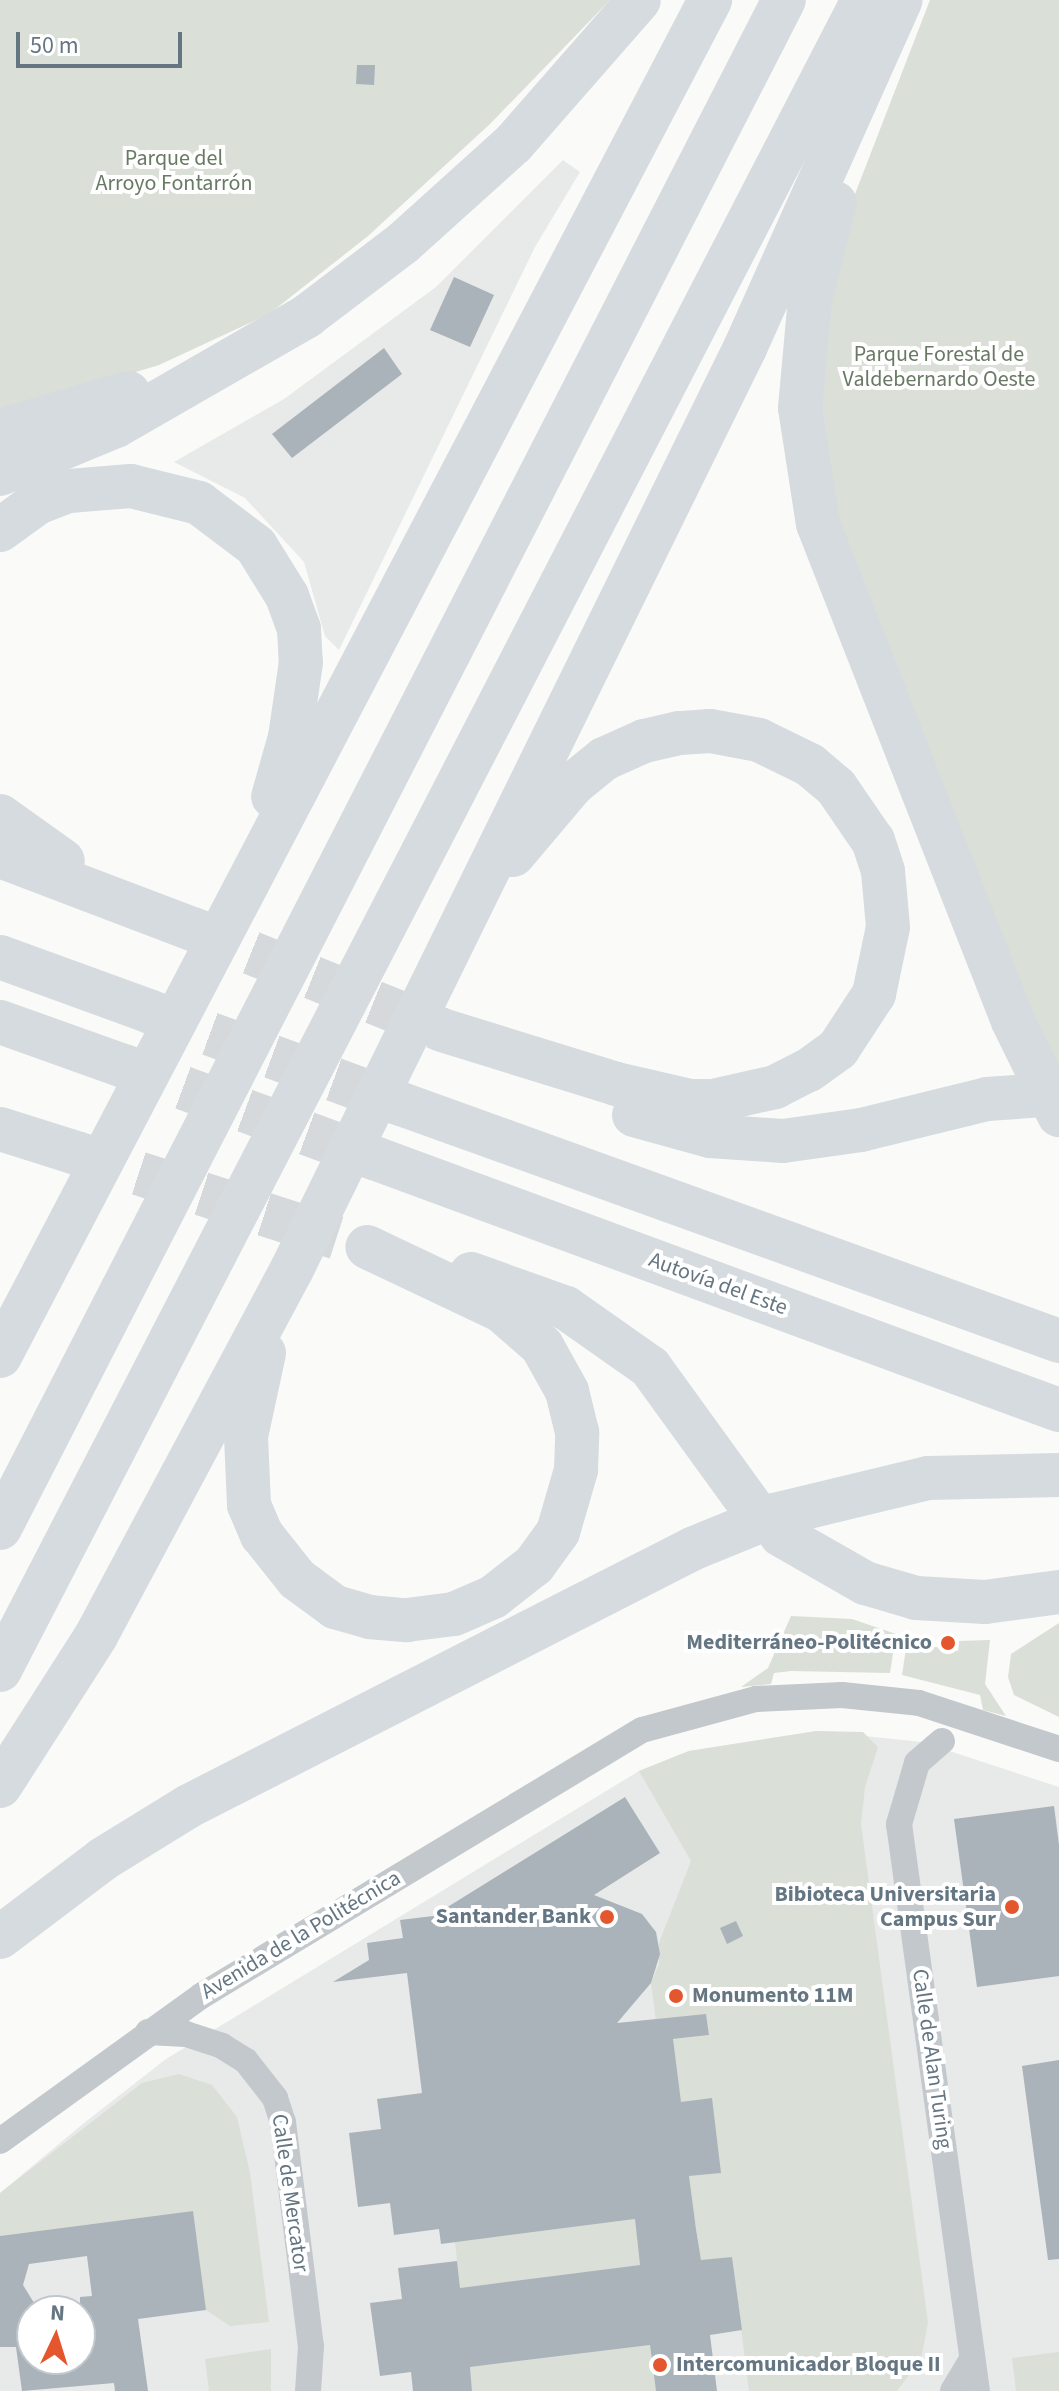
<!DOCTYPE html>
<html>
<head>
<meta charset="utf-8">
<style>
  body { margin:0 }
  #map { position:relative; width:1059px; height:2391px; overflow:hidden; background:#fafaf8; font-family:"Source Sans 3",sans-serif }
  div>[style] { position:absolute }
  .built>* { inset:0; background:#e8e9e9 }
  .green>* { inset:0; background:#dadfd7 }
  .building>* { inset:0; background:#aab3b9 }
  .motorway-tunnel>* { height:44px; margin-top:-22px; transform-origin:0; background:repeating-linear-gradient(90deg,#d5d9db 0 44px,transparent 0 66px) }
  .minor>* { height:26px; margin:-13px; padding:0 13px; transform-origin:13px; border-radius:13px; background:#c3c8cc }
  .motorway>* { height:44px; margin:-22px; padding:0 22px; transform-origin:22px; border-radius:22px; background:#d6dbdf }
  .dots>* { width:22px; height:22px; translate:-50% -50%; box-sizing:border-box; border:4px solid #fff; border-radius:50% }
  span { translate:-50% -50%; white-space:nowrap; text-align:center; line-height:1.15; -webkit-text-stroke:8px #fff; paint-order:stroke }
  .park-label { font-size:22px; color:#687a64 }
  .street-label { font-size:22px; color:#657683 }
  .poi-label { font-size:22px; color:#657683; font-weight:700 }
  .right { translate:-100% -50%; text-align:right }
  .left { translate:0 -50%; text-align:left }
  .north { position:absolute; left:16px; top:2295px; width:80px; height:80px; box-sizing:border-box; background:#fff; border:2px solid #c1c8cd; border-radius:50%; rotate:4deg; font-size:22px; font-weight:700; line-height:32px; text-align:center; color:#657683 }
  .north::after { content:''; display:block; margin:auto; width:28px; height:36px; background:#e4572e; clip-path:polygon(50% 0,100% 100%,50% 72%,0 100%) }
  .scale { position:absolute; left:16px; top:32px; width:166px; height:36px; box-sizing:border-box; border:4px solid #657683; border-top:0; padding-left:10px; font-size:24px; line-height:28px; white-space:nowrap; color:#657683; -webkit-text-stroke:6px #fff; paint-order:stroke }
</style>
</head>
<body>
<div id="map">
  <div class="built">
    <div style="clip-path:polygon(563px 160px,580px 172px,535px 247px,339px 650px,325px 636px,304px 562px,245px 498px,174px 462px,284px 399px,436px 287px)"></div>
    <div style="clip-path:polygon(evenodd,817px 1731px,922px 1742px,1059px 1787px,1059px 2391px,0 2391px,0 2193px,84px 2123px,166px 2059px,639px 1771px,689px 1751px,817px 1731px,32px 2311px,80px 2311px,80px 2359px,32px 2359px,32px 2311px)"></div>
  </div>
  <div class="green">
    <div style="clip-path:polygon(0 0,610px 0,490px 124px,368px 236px,269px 314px,159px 365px,0 413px)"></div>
    <div style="clip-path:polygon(930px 0,1059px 0,1059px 1076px,852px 571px,826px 477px,817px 370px,838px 238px)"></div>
    <div style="clip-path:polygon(791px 1616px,852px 1619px,896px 1634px,890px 1673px,791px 1671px,774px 1673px,771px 1684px,741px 1687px,768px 1668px)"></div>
    <div style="clip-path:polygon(1059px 1623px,1059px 1717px,1014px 1695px,1008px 1677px,1011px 1654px)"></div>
    <div style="clip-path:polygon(990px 1640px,985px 1684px,1006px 1716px,983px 1710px,980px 1695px,902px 1675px,907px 1642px,958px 1651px,959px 1641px)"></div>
    <div style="clip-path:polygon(817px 1731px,863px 1732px,878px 1747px,865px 1787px,861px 1824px,928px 2323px,921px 2359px,897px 2391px,749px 2391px,732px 2257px,701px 2261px,693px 2208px,689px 2176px,720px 2173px,681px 2102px,670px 2040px,709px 2035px,706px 2015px,656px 2021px,651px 1983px,659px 1964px,659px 1943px,691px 1861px,639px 1771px,689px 1751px)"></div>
    <div style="clip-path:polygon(179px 2074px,212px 2085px,237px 2117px,250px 2173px,269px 2322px,230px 2326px,206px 2310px,192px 2211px,0 2236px,0 2193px,142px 2083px)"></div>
    <div style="clip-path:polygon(635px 2219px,640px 2265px,460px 2288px,455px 2242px)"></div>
    <div style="clip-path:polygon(650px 2345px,656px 2391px,472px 2391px,470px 2367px)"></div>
    <div style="clip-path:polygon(271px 2349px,271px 2391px,209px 2391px,205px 2359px)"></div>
    <div style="clip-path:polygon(1059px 2352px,1059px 2391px,1016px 2391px,1012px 2358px)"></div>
  </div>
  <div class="building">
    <div style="clip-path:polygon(357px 65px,375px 65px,374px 85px,356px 84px)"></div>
    <div style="clip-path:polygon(454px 277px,494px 295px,470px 347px,430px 330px)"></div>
    <div style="clip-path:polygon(384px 348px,402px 374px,292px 458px,272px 434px)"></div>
    <div style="clip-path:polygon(625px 1797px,660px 1853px,594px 1895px,642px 1914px,656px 1932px,660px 1954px,651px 1983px,617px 2023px,706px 2014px,709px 2035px,673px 2039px,681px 2102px,712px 2098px,721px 2173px,689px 2176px,696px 2229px,701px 2260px,732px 2257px,742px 2330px,710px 2335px,717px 2391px,656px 2391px,650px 2345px,470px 2367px,472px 2391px,413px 2391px,411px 2372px,380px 2376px,370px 2303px,402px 2299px,398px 2268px,457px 2261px,460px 2288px,640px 2265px,635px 2219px,441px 2244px,439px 2229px,394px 2235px,390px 2203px,358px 2207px,349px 2133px,381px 2129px,377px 2099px,422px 2093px,407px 1973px,333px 1982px,369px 1960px,367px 1943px,403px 1938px,400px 1920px,433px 1916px)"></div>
    <div style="clip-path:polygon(1054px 1806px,1059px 1845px,1059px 1976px,977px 1987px,954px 1819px)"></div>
    <div style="clip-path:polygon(736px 1921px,743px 1936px,727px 1944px,720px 1928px)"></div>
    <div style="clip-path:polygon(1059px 2060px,1059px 2259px,1048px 2260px,1022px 2066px)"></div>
    <div style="clip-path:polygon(evenodd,193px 2211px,206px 2310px,138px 2319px,148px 2391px,115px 2391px,114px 2383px,22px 2391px,16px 2347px,0 2347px,0 2236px,193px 2211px,87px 2256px,92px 2296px,80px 2297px,80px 2359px,32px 2359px,32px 2311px,39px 2311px,23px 2285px,29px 2264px,87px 2256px)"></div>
  </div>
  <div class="motorway-tunnel">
    <div style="left:190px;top:928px;width:272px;rotate:22deg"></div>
    <div style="left:148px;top:1011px;width:273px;rotate:20.2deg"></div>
    <div style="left:121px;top:1065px;width:273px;rotate:20.2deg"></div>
    <div style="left:76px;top:1153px;width:274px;rotate:18deg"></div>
  </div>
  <div class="minor">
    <div style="left:942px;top:1741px;width:33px;rotate:139deg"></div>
    <div style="left:917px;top:1763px;width:64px;rotate:106.4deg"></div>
    <div style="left:899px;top:1824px;width:572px;rotate:82.17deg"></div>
    <div style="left:148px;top:2032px;width:38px;rotate:3deg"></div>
    <div style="left:186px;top:2034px;width:38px;rotate:18deg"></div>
    <div style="left:222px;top:2046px;width:28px;rotate:32deg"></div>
    <div style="left:246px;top:2061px;width:47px;rotate:51.9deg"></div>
    <div style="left:275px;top:2098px;width:25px;rotate:72deg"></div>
    <div style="left:283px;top:2122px;width:226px;rotate:82.9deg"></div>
    <div style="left:311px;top:2346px;width:45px;rotate:93.8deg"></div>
    <div style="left:0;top:2141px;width:248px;rotate:-35.8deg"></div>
    <div style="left:201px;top:1996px;width:515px;rotate:-31.1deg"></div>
    <div style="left:642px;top:1730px;width:118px;rotate:-15.2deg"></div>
    <div style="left:756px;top:1699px;width:86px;rotate:-2.7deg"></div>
    <div style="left:842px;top:1695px;width:77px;rotate:5.9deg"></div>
    <div style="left:919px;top:1703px;width:147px;rotate:18.2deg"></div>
    <div style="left:953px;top:2391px;width:37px;rotate:-59deg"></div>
  </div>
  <div class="motorway">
    <div style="left:835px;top:203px;width:98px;rotate:104.7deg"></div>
    <div style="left:810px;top:298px;width:110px;rotate:95.2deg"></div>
    <div style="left:800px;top:408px;width:117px;rotate:81.2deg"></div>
    <div style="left:818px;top:524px;width:534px;rotate:68.58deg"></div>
    <div style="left:1013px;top:1021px;width:105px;rotate:63.9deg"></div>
    <div style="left:0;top:431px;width:134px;rotate:-16.5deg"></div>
    <div style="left:0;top:474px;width:126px;rotate:-22.5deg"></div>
    <div style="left:116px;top:426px;width:220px;rotate:-29.9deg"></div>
    <div style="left:307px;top:316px;width:121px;rotate:-37.2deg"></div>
    <div style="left:403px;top:243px;width:148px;rotate:-42deg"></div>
    <div style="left:513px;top:144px;width:191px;rotate:-48.8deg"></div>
    <div style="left:0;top:530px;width:46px;rotate:-36.1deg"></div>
    <div style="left:37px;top:503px;width:34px;rotate:-21deg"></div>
    <div style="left:69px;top:491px;width:62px;rotate:-4.6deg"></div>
    <div style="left:131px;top:486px;width:70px;rotate:14deg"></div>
    <div style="left:199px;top:503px;width:71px;rotate:37deg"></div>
    <div style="left:256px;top:546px;width:59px;rotate:58.2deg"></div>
    <div style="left:287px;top:596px;width:35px;rotate:70deg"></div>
    <div style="left:299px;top:629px;width:33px;rotate:87deg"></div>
    <div style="left:301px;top:662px;width:76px;rotate:98.3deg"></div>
    <div style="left:290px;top:737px;width:62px;rotate:105.8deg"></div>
    <div style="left:0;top:816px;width:77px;rotate:35.5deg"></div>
    <div style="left:0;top:856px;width:203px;rotate:20.8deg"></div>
    <div style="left:0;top:957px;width:158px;rotate:20deg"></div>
    <div style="left:0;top:1022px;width:128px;rotate:19.6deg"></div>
    <div style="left:442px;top:1030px;width:182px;rotate:17.2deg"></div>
    <div style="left:616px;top:1084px;width:76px;rotate:12.9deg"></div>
    <div style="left:690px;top:1101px;width:23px"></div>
    <div style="left:713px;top:1101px;width:64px;rotate:-12.7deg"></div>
    <div style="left:775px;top:1087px;width:38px;rotate:-27deg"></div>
    <div style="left:809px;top:1070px;width:36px;rotate:-36deg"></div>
    <div style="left:838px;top:1049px;width:66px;rotate:-56.8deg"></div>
    <div style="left:874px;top:994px;width:68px;rotate:-78.2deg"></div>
    <div style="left:888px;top:927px;width:56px;rotate:-95.1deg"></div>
    <div style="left:883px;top:871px;width:32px;rotate:-108deg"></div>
    <div style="left:873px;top:841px;width:65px;rotate:-124.4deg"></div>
    <div style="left:836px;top:787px;width:34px;rotate:-140deg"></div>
    <div style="left:810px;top:765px;width:57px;rotate:-153.9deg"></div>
    <div style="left:759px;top:740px;width:50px;rotate:-169.6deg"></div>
    <div style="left:710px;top:731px;width:31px;rotate:176deg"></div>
    <div style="left:679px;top:733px;width:36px;rotate:167deg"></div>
    <div style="left:644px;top:741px;width:44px;rotate:155.8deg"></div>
    <div style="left:604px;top:759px;width:40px;rotate:141deg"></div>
    <div style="left:573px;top:784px;width:93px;rotate:130.2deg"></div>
    <div style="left:404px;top:1105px;width:696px;rotate:19.81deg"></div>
    <div style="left:634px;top:1115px;width:79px;rotate:15.4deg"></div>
    <div style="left:710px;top:1136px;width:73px;rotate:3.9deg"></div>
    <div style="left:783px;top:1141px;width:79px;rotate:-8deg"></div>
    <div style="left:861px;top:1130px;width:130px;rotate:-13.8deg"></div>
    <div style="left:987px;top:1099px;width:72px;rotate:-4deg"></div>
    <div style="left:0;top:1129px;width:80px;rotate:17.5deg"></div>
    <div style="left:377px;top:1159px;width:727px;rotate:20.21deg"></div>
    <div style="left:471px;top:1274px;width:101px;rotate:19.7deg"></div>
    <div style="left:566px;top:1308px;width:103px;rotate:35.1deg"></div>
    <div style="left:650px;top:1367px;width:174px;rotate:54.1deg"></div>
    <div style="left:264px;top:1353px;width:85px;rotate:102.2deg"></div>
    <div style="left:246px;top:1436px;width:69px;rotate:87.5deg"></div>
    <div style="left:249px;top:1505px;width:33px;rotate:67deg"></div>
    <div style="left:262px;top:1535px;width:56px;rotate:51.5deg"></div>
    <div style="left:297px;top:1579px;width:47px;rotate:36.4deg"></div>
    <div style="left:335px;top:1607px;width:35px;rotate:16deg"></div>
    <div style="left:369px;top:1617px;width:38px;rotate:5deg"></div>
    <div style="left:407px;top:1620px;width:47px;rotate:-7.3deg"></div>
    <div style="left:454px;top:1614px;width:43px;rotate:-23.6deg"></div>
    <div style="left:493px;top:1597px;width:52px;rotate:-38deg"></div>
    <div style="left:534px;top:1565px;width:41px;rotate:-54deg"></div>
    <div style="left:558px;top:1532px;width:65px;rotate:-73.8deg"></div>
    <div style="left:576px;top:1470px;width:38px;rotate:-88deg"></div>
    <div style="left:577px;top:1432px;width:42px;rotate:-103.7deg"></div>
    <div style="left:567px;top:1391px;width:51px;rotate:-119.1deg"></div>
    <div style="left:542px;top:1346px;width:53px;rotate:-138.8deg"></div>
    <div style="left:502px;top:1311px;width:149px;rotate:-154.6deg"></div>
    <div style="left:0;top:1356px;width:1531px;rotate:-62.36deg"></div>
    <div style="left:0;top:1528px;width:1717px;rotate:-62.84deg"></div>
    <div style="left:781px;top:1535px;width:97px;rotate:29.7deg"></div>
    <div style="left:865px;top:1583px;width:53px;rotate:16.4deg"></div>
    <div style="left:916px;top:1598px;width:69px;rotate:3.3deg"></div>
    <div style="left:985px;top:1602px;width:75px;rotate:-7.7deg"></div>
    <div style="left:0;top:1670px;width:1880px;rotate:-62.67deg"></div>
    <div style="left:0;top:1786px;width:178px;rotate:-57.4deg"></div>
    <div style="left:96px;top:1636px;width:416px;rotate:-61.9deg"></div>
    <div style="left:292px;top:1269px;width:1026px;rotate:-63.81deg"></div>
    <div style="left:745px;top:348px;width:381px;rotate:-65.9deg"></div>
    <div style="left:0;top:1937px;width:129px;rotate:-37.1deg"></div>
    <div style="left:103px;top:1859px;width:101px;rotate:-31.6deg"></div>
    <div style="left:189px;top:1806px;width:565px;rotate:-27.06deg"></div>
    <div style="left:692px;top:1549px;width:90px;rotate:-22.3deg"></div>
    <div style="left:775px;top:1515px;width:157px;rotate:-13.6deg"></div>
    <div style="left:928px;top:1478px;width:131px;rotate:-1.3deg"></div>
  </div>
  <div class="dots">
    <div style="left:948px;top:1643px;background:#e4572e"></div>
    <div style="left:1012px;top:1907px;background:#e4572e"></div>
    <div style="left:607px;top:1917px;background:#e4572e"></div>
    <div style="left:676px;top:1996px;background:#e4572e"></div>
    <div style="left:660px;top:2365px;background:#e4572e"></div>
  </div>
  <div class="park-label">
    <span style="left:174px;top:171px">Parque del<br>Arroyo Fontarrón</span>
    <span style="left:939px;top:367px">Parque Forestal de<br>Valdebernardo Oeste</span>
  </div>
  <div class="street-label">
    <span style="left:718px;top:1284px;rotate:20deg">Autovía del Este</span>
    <span style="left:301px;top:1935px;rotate:-31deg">Avenida de la Politécnica</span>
    <span style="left:932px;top:2059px;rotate:82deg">Calle de Alan Turing</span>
    <span style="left:290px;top:2193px;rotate:82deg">Calle de Mercator</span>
  </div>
  <div class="poi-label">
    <span class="right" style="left:932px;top:1643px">Mediterráneo-Politécnico</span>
    <span class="right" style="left:996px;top:1907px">Bibioteca Universitaria<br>Campus Sur</span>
    <span class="right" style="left:591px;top:1917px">Santander Bank</span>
    <span class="left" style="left:692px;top:1996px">Monumento 11M</span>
    <span class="left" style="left:676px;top:2365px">Intercomunicador Bloque II</span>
  </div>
  <div class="north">N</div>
  <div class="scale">50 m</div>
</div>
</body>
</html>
